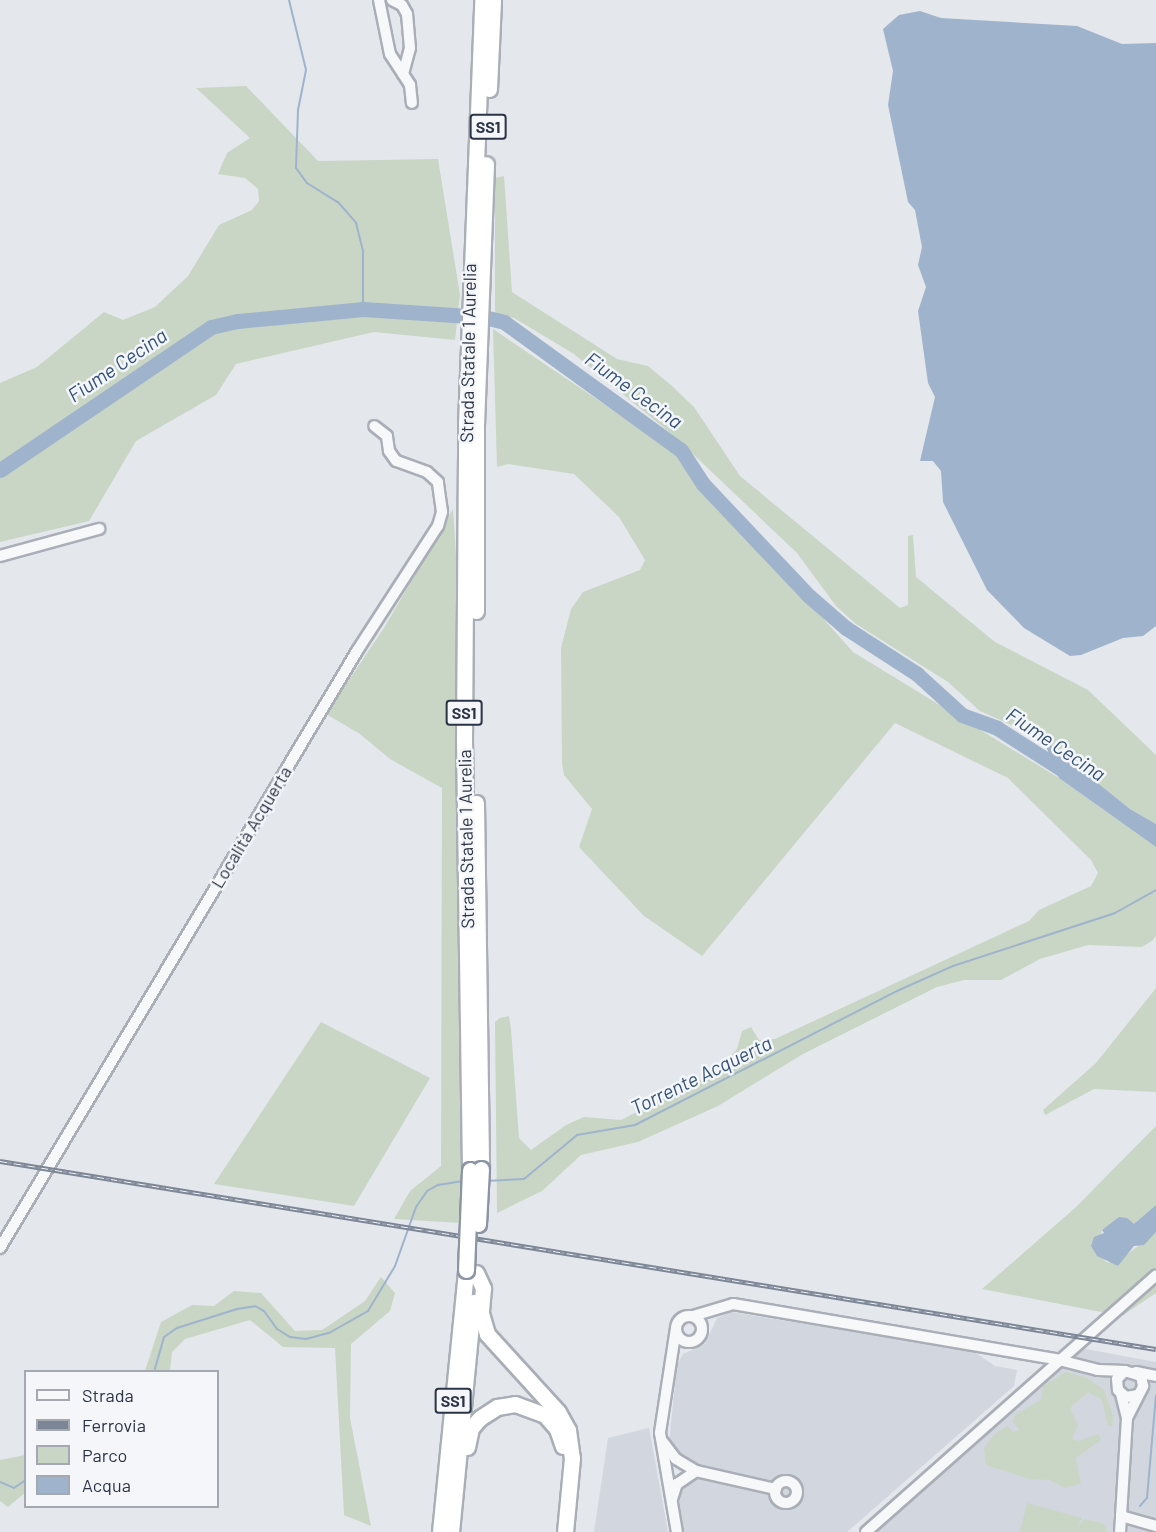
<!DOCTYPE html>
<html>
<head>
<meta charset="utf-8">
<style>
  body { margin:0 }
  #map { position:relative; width:1156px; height:1532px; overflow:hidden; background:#e4e7ec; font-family:Barlow,sans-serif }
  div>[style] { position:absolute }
  .built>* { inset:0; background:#d2d6de }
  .green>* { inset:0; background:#c9d6c5 }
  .water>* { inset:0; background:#9fb4cc }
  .stream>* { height:2px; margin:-1px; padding:0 1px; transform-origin:1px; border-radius:1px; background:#9fb4cc }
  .river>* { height:15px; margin:-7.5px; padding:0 7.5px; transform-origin:7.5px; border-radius:7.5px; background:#9fb4cc }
  .roads { filter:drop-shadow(2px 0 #a9aeb7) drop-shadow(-2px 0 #a9aeb7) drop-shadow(0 2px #a9aeb7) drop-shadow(0 -2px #a9aeb7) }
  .minor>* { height:10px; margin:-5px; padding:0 5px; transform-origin:5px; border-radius:5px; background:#f7f8fa }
  .minor>.ring { margin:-5px; padding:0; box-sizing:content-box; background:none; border:10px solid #f7f8fa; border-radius:50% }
  .highway>* { height:15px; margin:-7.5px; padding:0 7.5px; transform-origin:7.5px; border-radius:7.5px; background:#fff }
  .rail>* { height:4.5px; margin-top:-2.25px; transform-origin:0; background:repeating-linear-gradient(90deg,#f4f6f9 0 7px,#7d8696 0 14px); box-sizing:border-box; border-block:2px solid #7d8696 }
  .bridges { filter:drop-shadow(2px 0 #8b94a3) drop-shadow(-2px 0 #8b94a3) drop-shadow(0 2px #8b94a3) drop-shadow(0 -2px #8b94a3) }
  .highway-bridge>* { height:15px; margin:-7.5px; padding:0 7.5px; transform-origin:7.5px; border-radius:7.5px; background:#fff }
  span { translate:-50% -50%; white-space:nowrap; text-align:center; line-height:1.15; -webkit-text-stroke:5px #f4f6f9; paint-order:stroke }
  .shield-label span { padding:2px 4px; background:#f4f6f9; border:2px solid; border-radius:4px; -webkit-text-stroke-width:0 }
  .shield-label { font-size:16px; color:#2b3445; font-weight:700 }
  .street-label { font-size:18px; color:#2b3445 }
  .water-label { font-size:20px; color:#34527a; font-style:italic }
  .legend { position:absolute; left:24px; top:1370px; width:195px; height:138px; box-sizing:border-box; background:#f4f6f9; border:2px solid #a4a8b1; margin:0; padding:8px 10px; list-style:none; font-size:18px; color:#2b3445 }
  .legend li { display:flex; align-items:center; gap:12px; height:30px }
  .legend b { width:30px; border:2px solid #a4a8b1 }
</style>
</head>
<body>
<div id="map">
  <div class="built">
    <div style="clip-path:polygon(731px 1312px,973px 1351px,995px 1366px,1017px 1370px,1014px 1386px,847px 1532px,684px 1532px,677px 1493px,679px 1486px,693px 1476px,669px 1443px,677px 1365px,683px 1354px,705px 1344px,717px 1318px)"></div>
    <div style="clip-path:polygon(1080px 1348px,1156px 1362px,1156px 1532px,874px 1532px)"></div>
    <div style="clip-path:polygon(649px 1428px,668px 1532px,594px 1532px,608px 1438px)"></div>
  </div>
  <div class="green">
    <div style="clip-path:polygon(246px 86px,318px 161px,438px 159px,460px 295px,455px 340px,374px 332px,236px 364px,216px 395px,136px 441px,89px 521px,0 542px,0 383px,37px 367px,104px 312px,123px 320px,155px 307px,188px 276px,219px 225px,252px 210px,259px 201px,258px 189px,245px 178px,218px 174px,227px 153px,250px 138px,196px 88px)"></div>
    <div style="clip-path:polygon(504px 176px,512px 292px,617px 359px,648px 366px,672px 386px,694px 407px,740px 476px,900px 608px,908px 605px,908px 536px,913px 535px,916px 577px,995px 642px,1088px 690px,1156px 755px,1156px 824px,1130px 809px,1043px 739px,980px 711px,948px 682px,856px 624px,836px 606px,797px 553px,674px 436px,574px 354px,514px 318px,495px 314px,495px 178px)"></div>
    <div style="clip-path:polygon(493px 329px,675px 452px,853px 652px,1059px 778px,1156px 847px,1156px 936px,1152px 941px,1142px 947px,1088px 945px,1040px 959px,1001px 980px,964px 980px,937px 987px,803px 1054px,718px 1106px,638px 1142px,581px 1155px,542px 1191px,497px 1213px,495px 1022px,500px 1018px,509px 1016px,511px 1029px,519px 1138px,531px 1150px,566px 1125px,584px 1117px,621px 1120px,712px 1074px,737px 1049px,742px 1031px,751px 1027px,759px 1040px,775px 1039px,1029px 921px,1039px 910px,1091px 886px,1098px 873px,1091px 860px,1008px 778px,895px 723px,702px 956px,644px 916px,579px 847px,592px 809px,564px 775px,562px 764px,561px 648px,571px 609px,583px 592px,640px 570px,645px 560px,619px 517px,574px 474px,508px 464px,497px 467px)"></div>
    <div style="clip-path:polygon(453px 509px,458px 586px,463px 1068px,461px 1223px,394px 1219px,410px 1191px,441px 1166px,442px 788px,390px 759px,360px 734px,326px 714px,384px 628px)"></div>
    <div style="clip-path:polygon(1156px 988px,1156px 1092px,1094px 1089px,1045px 1115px,1043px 1110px,1096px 1063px)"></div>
    <div style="clip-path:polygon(321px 1022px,430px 1078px,354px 1206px,214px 1184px)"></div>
    <div style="clip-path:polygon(1156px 1126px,1156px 1205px,1134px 1225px,1116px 1222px,1102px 1230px,1098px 1253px,1106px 1262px,1116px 1263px,1156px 1232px,1156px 1293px,1122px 1316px,982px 1289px,1075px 1208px)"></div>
    <div style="clip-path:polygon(381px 1277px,395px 1293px,390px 1311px,351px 1344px,350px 1418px,371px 1526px,344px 1515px,335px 1348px,283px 1347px,250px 1320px,185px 1339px,172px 1352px,170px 1371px,145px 1371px,161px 1322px,192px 1305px,214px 1306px,234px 1291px,261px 1293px,295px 1331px,322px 1330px,365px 1301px)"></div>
    <div style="clip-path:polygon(1066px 1372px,1087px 1378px,1104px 1390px,1113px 1416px,1112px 1426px,1108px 1426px,1102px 1400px,1088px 1392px,1070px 1408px,1078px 1425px,1072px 1439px,1079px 1441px,1098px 1434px,1101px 1440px,1076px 1458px,1081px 1484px,1065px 1488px,1049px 1480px,1030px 1479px,986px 1465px,984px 1448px,995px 1434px,1007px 1426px,1013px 1432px,1019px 1430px,1013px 1421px,1016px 1414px,1041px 1400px,1043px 1386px)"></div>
    <div style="clip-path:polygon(25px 1455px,25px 1493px,8px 1507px,0 1501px,0 1460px)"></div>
    <div style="clip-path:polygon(1027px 1503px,1082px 1518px,1077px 1528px,1085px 1519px,1104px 1524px,1107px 1532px,1020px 1532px)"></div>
  </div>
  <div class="water">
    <div style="clip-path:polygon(920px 11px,941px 18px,1077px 26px,1122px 44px,1156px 43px,1156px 626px,1143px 636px,1123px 638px,1081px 655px,1070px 656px,1024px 628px,987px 590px,943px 502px,941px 471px,933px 461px,920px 461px,935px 397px,928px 383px,918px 311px,926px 287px,918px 265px,922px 247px,915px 210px,908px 202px,888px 105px,893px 71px,883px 29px,899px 15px)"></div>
    <div style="clip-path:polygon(1043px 739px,1130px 809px,1156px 824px,1156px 847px,1059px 778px)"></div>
    <div style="clip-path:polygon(1156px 1205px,1156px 1232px,1144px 1245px,1134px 1246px,1118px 1266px,1097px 1256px,1091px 1246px,1094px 1237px,1104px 1233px,1102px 1230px,1119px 1217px,1127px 1218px,1134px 1224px)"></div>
  </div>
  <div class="stream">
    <div style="left:289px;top:0;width:72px;rotate:76.3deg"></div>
    <div style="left:306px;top:70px;width:41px;rotate:101.3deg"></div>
    <div style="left:298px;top:110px;width:58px;rotate:92deg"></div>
    <div style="left:296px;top:168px;width:19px;rotate:54deg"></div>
    <div style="left:307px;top:183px;width:36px;rotate:32deg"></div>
    <div style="left:338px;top:202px;width:28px;rotate:49deg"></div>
    <div style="left:356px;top:223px;width:30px;rotate:76deg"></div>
    <div style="left:363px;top:252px;width:57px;rotate:90deg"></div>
    <div style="left:486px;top:1181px;width:38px;rotate:-3deg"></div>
    <div style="left:524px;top:1179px;width:69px;rotate:-39.7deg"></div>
    <div style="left:577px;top:1135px;width:59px;rotate:-9.8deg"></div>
    <div style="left:635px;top:1125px;width:294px;rotate:-27.1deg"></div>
    <div style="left:897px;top:991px;width:61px;rotate:-24.1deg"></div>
    <div style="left:953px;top:966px;width:170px;rotate:-18.1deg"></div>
    <div style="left:1115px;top:913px;width:47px;rotate:-29.3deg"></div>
    <div style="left:154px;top:1372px;width:36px;rotate:-74deg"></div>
    <div style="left:164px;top:1337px;width:16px;rotate:-35deg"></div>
    <div style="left:177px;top:1328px;width:63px;rotate:-17.6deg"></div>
    <div style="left:237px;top:1309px;width:18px;rotate:-9deg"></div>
    <div style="left:255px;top:1306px;width:10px;rotate:29deg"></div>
    <div style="left:264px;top:1311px;width:22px;rotate:54deg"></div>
    <div style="left:277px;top:1329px;width:15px;rotate:32deg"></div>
    <div style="left:290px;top:1337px;width:16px;rotate:7deg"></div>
    <div style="left:306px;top:1339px;width:24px;rotate:-15deg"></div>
    <div style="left:329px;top:1333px;width:45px;rotate:-29.4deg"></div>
    <div style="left:368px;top:1311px;width:52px;rotate:-59deg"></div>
    <div style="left:395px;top:1266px;width:63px;rotate:-70.4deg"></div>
    <div style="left:416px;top:1207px;width:19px;rotate:-55deg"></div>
    <div style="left:427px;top:1191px;width:13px;rotate:-29deg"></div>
    <div style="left:438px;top:1185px;width:25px;rotate:-9deg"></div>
    <div style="left:0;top:1482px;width:15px;rotate:23deg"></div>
    <div style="left:14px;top:1488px;width:14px;rotate:-34deg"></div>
    <div style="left:1140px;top:1506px;width:11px;rotate:-49deg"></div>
    <div style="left:1147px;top:1498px;width:103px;rotate:-85deg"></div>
  </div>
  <div class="river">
    <div style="left:0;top:470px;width:255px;rotate:-34.1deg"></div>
    <div style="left:211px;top:327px;width:28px;rotate:-13deg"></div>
    <div style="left:238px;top:321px;width:126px;rotate:-5.5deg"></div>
    <div style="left:363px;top:309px;width:121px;rotate:3.8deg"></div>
    <div style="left:484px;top:317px;width:21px;rotate:14deg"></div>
    <div style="left:504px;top:322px;width:218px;rotate:35.9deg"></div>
    <div style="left:681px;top:450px;width:40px;rotate:57.1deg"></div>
    <div style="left:703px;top:484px;width:154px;rotate:46.6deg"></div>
    <div style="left:809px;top:596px;width:49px;rotate:40.9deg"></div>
    <div style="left:846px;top:628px;width:85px;rotate:32.9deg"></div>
    <div style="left:917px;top:674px;width:61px;rotate:42.3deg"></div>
    <div style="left:962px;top:715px;width:37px;rotate:20deg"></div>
    <div style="left:997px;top:728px;width:85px;rotate:32.6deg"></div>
  </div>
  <div class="roads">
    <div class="minor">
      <div style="left:379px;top:0;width:55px;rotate:78.5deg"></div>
      <div style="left:390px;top:54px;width:37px;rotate:57deg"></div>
      <div style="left:410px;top:85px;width:18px;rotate:84deg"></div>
      <div style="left:392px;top:0;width:11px;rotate:27deg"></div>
      <div style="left:402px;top:5px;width:10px;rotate:61deg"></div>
      <div style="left:407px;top:14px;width:34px;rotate:85deg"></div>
      <div style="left:410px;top:48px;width:27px;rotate:105deg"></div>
      <div style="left:0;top:556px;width:103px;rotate:-15.3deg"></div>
      <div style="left:0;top:1248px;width:696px;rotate:-59.12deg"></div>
      <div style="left:357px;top:651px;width:149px;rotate:-57.1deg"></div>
      <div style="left:438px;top:526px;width:15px;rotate:-74deg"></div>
      <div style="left:442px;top:512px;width:30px;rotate:-98deg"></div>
      <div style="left:438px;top:482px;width:15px;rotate:-138deg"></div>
      <div style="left:427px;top:472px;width:33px;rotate:-160deg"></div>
      <div style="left:396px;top:461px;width:12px;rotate:-125deg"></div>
      <div style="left:389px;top:451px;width:15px;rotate:-98deg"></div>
      <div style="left:387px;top:436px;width:16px;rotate:-142deg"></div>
      <div class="ring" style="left:676px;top:1316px;width:16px;height:16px"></div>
      <div style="left:693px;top:1316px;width:42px;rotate:-16.7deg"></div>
      <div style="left:733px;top:1304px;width:331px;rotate:9.7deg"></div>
      <div style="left:1059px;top:1360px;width:40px;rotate:14.4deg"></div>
      <div style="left:1098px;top:1370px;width:27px;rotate:2deg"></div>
      <div style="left:676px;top:1328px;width:106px;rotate:98.7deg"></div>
      <div style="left:660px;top:1433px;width:100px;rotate:80.3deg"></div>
      <div style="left:1136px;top:1372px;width:20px;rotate:11deg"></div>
      <div style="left:1127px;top:1418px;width:36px;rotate:-63deg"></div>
      <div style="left:1143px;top:1386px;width:10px;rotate:-101deg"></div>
      <div style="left:1141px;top:1376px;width:17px;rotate:-163deg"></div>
      <div style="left:1125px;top:1371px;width:11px;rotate:135deg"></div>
      <div style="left:1117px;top:1379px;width:11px;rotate:85deg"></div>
      <div style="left:1118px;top:1390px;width:11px;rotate:41deg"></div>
      <div style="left:1126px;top:1397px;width:11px;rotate:-10deg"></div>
      <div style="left:663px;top:1442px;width:21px;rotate:53deg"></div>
      <div style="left:676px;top:1459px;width:23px;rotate:31deg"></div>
      <div style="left:696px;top:1471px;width:82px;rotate:12.7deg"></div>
      <div class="ring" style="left:775px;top:1481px;width:12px;height:12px"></div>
      <div style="left:672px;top:1499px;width:16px;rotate:-72deg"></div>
      <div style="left:677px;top:1484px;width:23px;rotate:-34deg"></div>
      <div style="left:1121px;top:1516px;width:98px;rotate:-86.5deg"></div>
      <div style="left:1127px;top:1418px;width:25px;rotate:-104deg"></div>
      <div style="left:866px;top:1532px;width:387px;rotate:-41.5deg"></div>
      <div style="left:1120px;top:1532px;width:16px;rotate:-86deg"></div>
      <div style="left:1121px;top:1516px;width:36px;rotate:16deg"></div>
    </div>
    <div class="highway">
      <div style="left:489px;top:89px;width:89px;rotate:-87.4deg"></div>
      <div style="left:476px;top:611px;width:186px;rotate:-90deg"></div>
      <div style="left:476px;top:425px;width:261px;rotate:-87.8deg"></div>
      <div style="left:476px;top:803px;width:366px;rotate:89.2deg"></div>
      <div style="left:470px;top:1170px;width:429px;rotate:-90.8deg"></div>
      <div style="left:464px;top:741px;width:316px;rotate:-89.6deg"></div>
      <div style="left:466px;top:425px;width:425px;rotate:-87.8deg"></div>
      <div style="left:476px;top:1273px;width:17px;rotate:65deg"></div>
      <div style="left:483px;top:1288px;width:25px;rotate:95deg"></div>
      <div style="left:481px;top:1313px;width:22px;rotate:74deg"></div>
      <div style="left:487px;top:1334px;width:105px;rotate:47.7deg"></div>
      <div style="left:558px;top:1412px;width:21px;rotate:61deg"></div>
      <div style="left:568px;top:1430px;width:28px;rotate:82deg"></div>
      <div style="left:572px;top:1458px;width:74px;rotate:95.4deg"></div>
      <div style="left:467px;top:1447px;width:19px;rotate:-78deg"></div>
      <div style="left:471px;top:1428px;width:13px;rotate:-48deg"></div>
      <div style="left:480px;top:1418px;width:20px;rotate:-33deg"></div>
      <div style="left:497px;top:1407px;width:18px;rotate:-9deg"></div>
      <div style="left:515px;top:1404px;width:32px;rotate:20deg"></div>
      <div style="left:545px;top:1415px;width:18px;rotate:49deg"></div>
      <div style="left:557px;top:1429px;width:18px;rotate:71deg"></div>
      <div style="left:440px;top:1532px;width:263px;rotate:-84.3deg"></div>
      <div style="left:451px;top:1532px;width:231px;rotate:-84.5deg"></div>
    </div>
  </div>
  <div class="rail">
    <div style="left:0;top:1161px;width:1171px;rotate:9.24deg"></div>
  </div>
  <div class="bridges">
    <div class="highway-bridge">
      <div style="left:478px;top:1224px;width:55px;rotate:-86.9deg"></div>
      <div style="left:466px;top:1270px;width:100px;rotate:-87.7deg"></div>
    </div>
  </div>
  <div class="shield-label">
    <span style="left:488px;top:127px">SS1</span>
    <span style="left:464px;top:713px">SS1</span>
    <span style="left:453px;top:1401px">SS1</span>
  </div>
  <div class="street-label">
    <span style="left:468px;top:353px;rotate:-89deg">Strada Statale 1 Aurelia</span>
    <span style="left:251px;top:827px;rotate:-59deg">Località Acquerta</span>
    <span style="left:466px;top:839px;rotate:-91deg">Strada Statale 1 Aurelia</span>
  </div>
  <div class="water-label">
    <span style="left:117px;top:365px;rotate:-34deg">Fiume Cecina</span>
    <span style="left:634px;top:390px;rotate:36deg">Fiume Cecina</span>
    <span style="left:1056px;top:744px;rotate:34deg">Fiume Cecina</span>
    <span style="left:701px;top:1075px;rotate:-26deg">Torrente Acquerta</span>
  </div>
  <ul class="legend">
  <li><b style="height:8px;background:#f7f8fa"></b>Strada</li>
  <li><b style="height:8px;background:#7d8696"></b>Ferrovia</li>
  <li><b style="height:16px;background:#c9d6c5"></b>Parco</li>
  <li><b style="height:16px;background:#9fb4cc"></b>Acqua</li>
  </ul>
</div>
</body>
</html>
